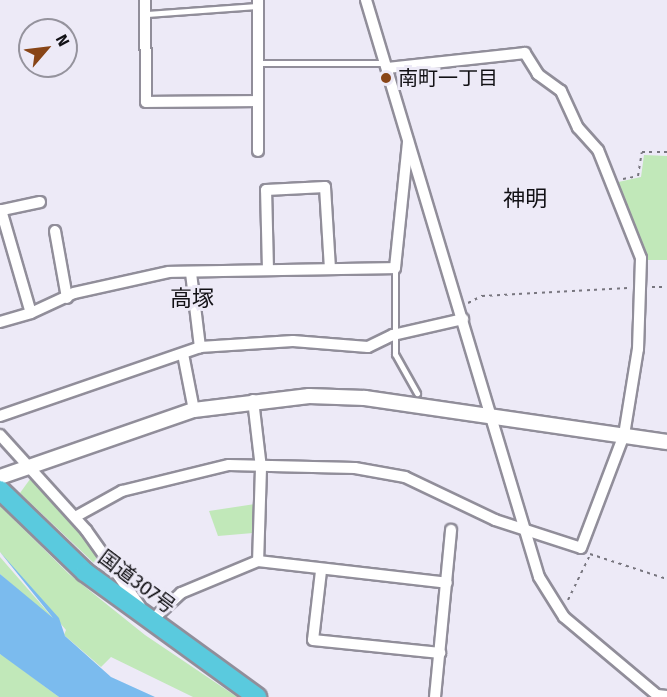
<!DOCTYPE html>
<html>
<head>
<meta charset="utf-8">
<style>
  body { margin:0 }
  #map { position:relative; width:667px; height:697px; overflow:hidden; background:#edeaf7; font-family:"Fira Sans","Noto Sans JP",sans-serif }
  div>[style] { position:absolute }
  .green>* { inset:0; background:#c1e8b9 }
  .water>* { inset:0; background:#7bbbee }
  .path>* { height:2px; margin-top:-1px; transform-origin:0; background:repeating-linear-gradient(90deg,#78767f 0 3px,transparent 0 7.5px) }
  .roads { filter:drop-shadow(2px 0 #918e9a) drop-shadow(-2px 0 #918e9a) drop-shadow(0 2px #918e9a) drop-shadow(0 -2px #918e9a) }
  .service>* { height:5px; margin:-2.5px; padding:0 2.5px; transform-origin:2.5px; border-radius:2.5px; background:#fff }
  .minor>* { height:10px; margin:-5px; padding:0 5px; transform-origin:5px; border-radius:5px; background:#fff }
  .tertiary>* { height:14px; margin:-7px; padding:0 7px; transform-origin:7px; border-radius:7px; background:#fff }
  .trunk>* { height:18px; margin:-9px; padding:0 9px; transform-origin:9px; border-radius:9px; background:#5acade }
  .dots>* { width:16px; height:16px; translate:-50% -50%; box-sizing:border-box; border:3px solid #edeaf7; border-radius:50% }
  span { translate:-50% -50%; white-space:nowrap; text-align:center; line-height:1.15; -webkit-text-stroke:6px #edeaf7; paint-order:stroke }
  .poi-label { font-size:20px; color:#121115 }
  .left { translate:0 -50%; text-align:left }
  .street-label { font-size:20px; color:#121115 }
  .quarter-label { font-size:22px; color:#121115 }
  .north { position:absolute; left:18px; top:18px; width:60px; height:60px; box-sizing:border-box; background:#edeaf7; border:2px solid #95939d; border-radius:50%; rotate:62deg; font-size:16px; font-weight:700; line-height:24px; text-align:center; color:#121115 }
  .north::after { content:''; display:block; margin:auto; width:21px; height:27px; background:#884517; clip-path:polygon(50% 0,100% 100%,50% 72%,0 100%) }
</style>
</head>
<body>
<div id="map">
  <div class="green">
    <div style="clip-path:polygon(644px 155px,667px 156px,667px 260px,647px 260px,614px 183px,641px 177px)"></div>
    <div style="clip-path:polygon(33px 475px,103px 558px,96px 565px,20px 493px)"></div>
    <div style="clip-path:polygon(255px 504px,253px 533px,218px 536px,209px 511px)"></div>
    <div style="clip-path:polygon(0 506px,69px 574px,145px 635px,237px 697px,193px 697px,111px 657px,101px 667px,64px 635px,66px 630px,0 552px)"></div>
    <div style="clip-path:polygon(0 557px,53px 618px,53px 621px,0 574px)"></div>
    <div style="clip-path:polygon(0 654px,4px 656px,59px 697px,0 697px)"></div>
  </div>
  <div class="water">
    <div style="clip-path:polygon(0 552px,59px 618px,65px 636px,111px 677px,155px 697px,59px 697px,0 654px,0 574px,53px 618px)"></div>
  </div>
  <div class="path">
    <div style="left:623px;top:179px;width:15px;rotate:-11deg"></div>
    <div style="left:638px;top:176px;width:24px;rotate:-81deg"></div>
    <div style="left:642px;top:152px;width:25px"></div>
    <div style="left:652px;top:287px;width:15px"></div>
    <div style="left:468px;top:303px;width:16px;rotate:-27deg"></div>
    <div style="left:482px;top:296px;width:146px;rotate:-3.1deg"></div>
    <div style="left:590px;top:554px;width:81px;rotate:18deg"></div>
    <div style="left:568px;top:600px;width:48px;rotate:-64deg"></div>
  </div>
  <div class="roads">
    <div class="service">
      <div style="left:146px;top:14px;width:112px;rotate:-4.1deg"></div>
      <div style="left:258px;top:63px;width:127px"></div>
      <div style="left:395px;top:268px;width:86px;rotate:90deg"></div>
      <div style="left:395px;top:354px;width:45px;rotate:60.6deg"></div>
    </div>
    <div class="minor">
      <div style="left:145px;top:0;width:102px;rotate:89.4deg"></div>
      <div style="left:146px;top:102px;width:112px;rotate:-0.5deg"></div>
      <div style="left:258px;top:0;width:151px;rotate:90deg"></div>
      <div style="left:366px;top:0;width:602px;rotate:73.31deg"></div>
      <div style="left:539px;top:577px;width:47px;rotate:58deg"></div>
      <div style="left:564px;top:617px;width:121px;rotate:40deg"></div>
      <div style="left:657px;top:695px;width:10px;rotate:6deg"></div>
      <div style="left:40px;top:202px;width:40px;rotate:168deg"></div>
      <div style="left:1px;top:210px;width:107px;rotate:73.8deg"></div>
      <div style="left:31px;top:313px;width:47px;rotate:-24.9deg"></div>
      <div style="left:74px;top:293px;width:97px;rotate:-12.5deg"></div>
      <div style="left:169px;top:272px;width:226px;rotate:-1deg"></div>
      <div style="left:395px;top:268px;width:127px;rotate:-84.1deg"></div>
      <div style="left:55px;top:231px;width:68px;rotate:79.8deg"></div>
      <div style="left:268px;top:270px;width:80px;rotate:-91.4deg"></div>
      <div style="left:266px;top:190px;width:59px;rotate:-2.9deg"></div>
      <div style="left:325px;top:187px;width:81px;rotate:86.5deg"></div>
      <div style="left:191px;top:273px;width:75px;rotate:83.1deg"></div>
      <div style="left:0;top:322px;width:32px;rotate:-16deg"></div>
      <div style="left:183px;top:354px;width:57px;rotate:78.9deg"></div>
      <div style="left:253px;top:400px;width:68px;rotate:83.3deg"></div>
      <div style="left:261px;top:468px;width:93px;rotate:91.8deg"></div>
      <div style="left:0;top:416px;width:212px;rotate:-19deg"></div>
      <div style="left:200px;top:347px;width:93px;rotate:-3.7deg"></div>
      <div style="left:293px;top:341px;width:75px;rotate:4.6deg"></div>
      <div style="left:368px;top:347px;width:28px;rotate:-26deg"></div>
      <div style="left:393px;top:335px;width:72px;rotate:-12.9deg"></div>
      <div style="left:0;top:435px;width:128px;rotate:47.8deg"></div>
      <div style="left:86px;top:530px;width:93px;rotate:54.6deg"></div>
      <div style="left:75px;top:517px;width:54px;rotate:-29deg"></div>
      <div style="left:122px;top:491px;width:110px;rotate:-13.7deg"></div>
      <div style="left:229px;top:465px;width:126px;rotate:1.4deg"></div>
      <div style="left:355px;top:468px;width:51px;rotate:10.2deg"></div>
      <div style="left:405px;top:477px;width:100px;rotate:25.5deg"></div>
      <div style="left:495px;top:520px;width:90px;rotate:18deg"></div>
      <div style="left:581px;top:548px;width:121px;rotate:-69.2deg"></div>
      <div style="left:624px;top:435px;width:87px;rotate:-80.8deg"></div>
      <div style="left:638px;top:349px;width:91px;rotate:-88.1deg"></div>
      <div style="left:641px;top:258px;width:116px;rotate:-111.7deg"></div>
      <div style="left:598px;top:150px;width:30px;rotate:-132deg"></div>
      <div style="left:578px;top:128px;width:41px;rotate:-114.7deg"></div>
      <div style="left:561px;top:91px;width:29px;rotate:-144deg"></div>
      <div style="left:538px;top:74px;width:25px;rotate:-122deg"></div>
      <div style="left:525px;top:53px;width:138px;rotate:173.8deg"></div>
      <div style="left:321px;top:571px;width:69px;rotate:96.6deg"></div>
      <div style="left:313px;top:640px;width:128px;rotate:5.8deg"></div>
      <div style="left:151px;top:621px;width:41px;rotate:-43deg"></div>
      <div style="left:181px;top:593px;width:83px;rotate:-22.6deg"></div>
      <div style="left:258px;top:561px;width:190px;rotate:6.6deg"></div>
      <div style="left:435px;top:697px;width:168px;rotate:-84.5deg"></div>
    </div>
    <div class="tertiary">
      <div style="left:0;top:477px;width:205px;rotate:-19.1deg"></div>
      <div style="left:194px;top:410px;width:116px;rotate:-6.9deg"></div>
      <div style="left:309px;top:396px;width:56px;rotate:2deg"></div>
      <div style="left:365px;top:398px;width:305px;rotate:8.3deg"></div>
    </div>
    <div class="trunk">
      <div style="left:0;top:490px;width:118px;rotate:44deg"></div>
      <div style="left:85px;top:572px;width:213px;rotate:36deg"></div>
    </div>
  </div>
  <div class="dots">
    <div style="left:386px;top:78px;background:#884517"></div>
  </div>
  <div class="poi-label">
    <span class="left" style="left:398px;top:78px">南町一丁目</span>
  </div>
  <div class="street-label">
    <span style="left:137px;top:582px;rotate:37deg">国道307号</span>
  </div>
  <div class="quarter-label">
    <span style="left:525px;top:199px">神明</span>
    <span style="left:192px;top:299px">高塚</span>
  </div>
  <div class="north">N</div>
</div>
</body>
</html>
